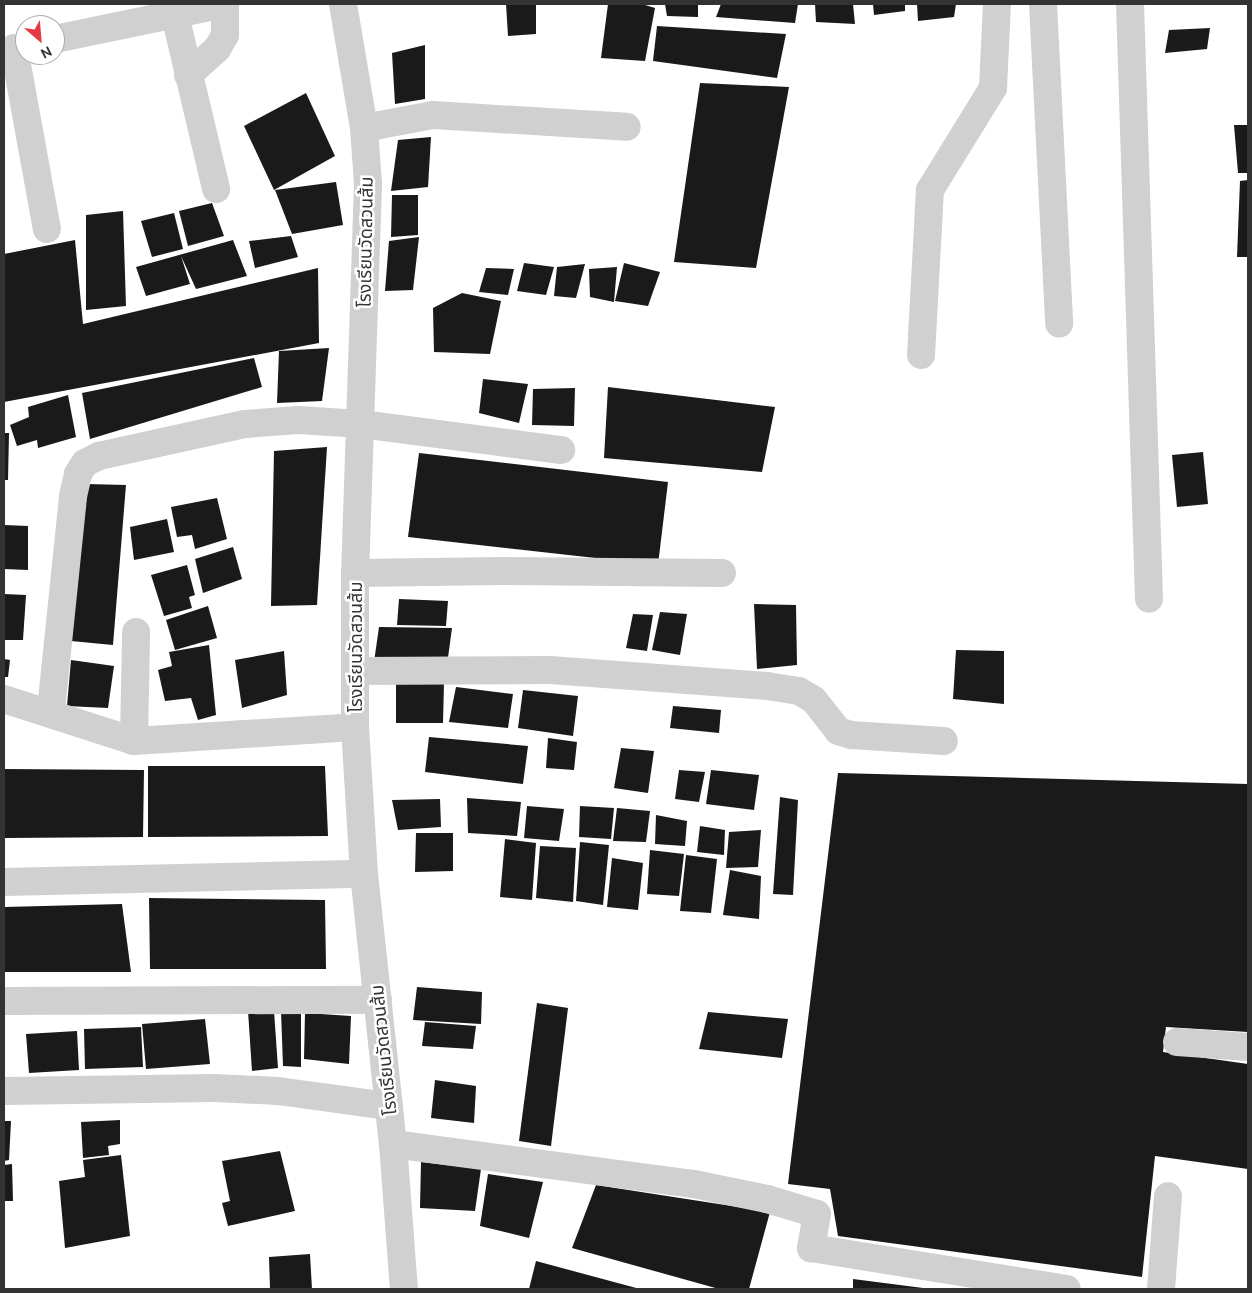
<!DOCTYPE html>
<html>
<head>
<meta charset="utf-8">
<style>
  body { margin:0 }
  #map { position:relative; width:1252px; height:1293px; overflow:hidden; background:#fff; font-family:Ubuntu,"Noto Sans Thai",sans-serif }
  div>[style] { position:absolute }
  .building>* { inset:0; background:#1a1a1a }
  .minor>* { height:28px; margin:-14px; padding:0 14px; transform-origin:14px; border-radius:14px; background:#d0d0d0 }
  span { translate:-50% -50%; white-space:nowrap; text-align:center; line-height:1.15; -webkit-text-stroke:5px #fff; paint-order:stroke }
  .street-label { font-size:18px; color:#333 }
  .frame { position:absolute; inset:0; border:5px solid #333; pointer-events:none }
  .north { position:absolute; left:15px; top:15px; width:50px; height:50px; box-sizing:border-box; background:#fff; border:1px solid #adadad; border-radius:50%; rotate:153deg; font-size:14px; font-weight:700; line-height:20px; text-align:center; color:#333 }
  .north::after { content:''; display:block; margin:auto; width:18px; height:22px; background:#e63946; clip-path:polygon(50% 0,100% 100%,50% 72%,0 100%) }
</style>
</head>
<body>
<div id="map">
  <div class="building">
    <div style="clip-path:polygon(506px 4px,536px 4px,536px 34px,508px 36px)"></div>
    <div style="clip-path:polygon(608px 4px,642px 4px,655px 8px,645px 61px,601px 58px)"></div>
    <div style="clip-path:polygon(665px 4px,698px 4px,698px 17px,667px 16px)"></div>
    <div style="clip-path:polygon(721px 4px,798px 4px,795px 23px,716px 17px)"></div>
    <div style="clip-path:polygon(815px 4px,853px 4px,855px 24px,816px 22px)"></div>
    <div style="clip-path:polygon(873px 4px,905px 4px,905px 11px,874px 15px)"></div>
    <div style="clip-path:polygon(917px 4px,956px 4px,954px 17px,918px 21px)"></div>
    <div style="clip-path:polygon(657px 26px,786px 34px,777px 78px,653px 61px)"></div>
    <div style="clip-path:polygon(1210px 28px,1207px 49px,1165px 53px,1169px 30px)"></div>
    <div style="clip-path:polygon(425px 45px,425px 99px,395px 104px,392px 53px)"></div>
    <div style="clip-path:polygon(700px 83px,789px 87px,756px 268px,674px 262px)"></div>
    <div style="clip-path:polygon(306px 93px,335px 156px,274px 190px,244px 126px)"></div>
    <div style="clip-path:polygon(1234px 125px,1248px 125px,1248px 173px,1238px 173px)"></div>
    <div style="clip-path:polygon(431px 137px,428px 187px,391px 191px,398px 140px)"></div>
    <div style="clip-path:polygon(1248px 180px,1248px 257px,1237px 257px,1240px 181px)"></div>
    <div style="clip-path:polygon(336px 182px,343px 225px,292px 234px,275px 190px)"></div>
    <div style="clip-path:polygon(392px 195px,418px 195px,418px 235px,391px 237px)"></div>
    <div style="clip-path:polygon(212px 203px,224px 236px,188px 246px,179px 211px)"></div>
    <div style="clip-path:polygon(123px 211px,126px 306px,86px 310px,86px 215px)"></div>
    <div style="clip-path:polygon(174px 213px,183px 249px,152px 257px,141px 221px)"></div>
    <div style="clip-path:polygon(291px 236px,298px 257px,255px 268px,249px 241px)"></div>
    <div style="clip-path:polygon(419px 237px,413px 290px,385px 291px,389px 241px)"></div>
    <div style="clip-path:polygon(75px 240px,83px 324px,318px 268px,319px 343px,4px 402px,4px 254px)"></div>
    <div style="clip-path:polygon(233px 240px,247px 276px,196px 289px,181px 256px,190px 284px,146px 296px,136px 267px)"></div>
    <div style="clip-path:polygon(524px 263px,554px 267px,546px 295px,517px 291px)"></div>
    <div style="clip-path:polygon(624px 263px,660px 272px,648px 306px,615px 301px)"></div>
    <div style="clip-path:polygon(585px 264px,576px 298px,554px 296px,557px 267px)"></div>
    <div style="clip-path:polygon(617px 267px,614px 302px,590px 297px,589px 269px)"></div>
    <div style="clip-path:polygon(486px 268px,514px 269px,508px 295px,479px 292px)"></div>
    <div style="clip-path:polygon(462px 293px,501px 301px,490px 354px,434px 352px,433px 308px)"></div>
    <div style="clip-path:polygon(329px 348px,322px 401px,277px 403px,279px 351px)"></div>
    <div style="clip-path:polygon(254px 358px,262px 387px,90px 439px,82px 393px)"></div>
    <div style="clip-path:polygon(483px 379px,528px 384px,519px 423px,479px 413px)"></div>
    <div style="clip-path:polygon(608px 387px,775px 407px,762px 472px,604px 458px)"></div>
    <div style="clip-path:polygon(575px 388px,574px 426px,532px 425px,533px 389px)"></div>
    <div style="clip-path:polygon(68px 395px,76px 437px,38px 448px,37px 440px,17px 446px,10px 425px,29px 417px,28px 407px)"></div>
    <div style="clip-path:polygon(4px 433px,9px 433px,8px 480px,4px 480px)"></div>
    <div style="clip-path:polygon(327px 447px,317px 605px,271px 606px,274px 451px)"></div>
    <div style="clip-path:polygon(1203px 452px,1208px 504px,1177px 507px,1172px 455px)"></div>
    <div style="clip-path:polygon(419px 453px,668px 482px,658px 565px,408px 537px)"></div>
    <div style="clip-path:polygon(87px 484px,126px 485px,113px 645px,71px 641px)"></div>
    <div style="clip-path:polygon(217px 498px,227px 539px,195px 549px,192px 535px,177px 537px,171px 507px)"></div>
    <div style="clip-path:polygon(167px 519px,174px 552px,134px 560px,130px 527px)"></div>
    <div style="clip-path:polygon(4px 525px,28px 526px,28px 570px,4px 569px)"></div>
    <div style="clip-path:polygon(233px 547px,242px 579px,203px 593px,195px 559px)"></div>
    <div style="clip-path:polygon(187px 565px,195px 595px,189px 597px,192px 608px,164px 616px,151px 575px)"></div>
    <div style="clip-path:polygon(4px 594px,26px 595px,23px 640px,4px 640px)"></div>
    <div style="clip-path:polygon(399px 599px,448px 601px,446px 626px,397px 625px)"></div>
    <div style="clip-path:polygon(754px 604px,796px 605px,797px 665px,757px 669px)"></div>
    <div style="clip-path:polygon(208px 606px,217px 638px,175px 650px,166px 620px)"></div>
    <div style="clip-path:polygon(660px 612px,687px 614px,680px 655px,652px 650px)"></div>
    <div style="clip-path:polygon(633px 614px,653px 615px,647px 651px,626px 648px)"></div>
    <div style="clip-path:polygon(379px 627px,452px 628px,447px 665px,374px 662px)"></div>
    <div style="clip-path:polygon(209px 645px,216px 715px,198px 720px,191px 698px,165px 701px,158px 670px,172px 666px,169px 652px)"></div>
    <div style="clip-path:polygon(956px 650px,1004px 651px,1004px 704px,953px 699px)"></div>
    <div style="clip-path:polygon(284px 651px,287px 695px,242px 708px,235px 660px)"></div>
    <div style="clip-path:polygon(4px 659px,10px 660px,8px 677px,4px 677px)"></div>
    <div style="clip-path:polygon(71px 660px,114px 666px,108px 708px,67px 706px)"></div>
    <div style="clip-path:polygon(396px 683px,444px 683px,443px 723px,396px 723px)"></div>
    <div style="clip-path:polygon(456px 687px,513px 694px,508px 728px,449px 722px)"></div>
    <div style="clip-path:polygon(523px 690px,578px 696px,573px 736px,518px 728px)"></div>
    <div style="clip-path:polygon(673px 706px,721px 710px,719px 733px,670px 728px)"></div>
    <div style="clip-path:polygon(429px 737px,528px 746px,523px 784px,425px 772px)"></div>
    <div style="clip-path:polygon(548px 738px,577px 742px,574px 770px,546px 768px)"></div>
    <div style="clip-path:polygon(621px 748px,654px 751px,648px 793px,614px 788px)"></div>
    <div style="clip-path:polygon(148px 766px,325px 766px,328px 836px,148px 837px)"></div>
    <div style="clip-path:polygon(4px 769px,144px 770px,143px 837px,4px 838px)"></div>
    <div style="clip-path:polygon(679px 770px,705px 772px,699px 802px,675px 799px)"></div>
    <div style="clip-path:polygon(711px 770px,759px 775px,754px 810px,706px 804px)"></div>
    <div style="clip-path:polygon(838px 773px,1248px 784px,1248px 1032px,1166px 1027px,1163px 1052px,1248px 1064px,1248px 1169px,1155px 1156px,1142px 1277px,838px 1236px,830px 1189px,788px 1184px)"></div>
    <div style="clip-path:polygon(780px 797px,798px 800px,793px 895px,773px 894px)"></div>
    <div style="clip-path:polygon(467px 798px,521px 802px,517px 836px,468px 833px)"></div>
    <div style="clip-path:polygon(440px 799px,441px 827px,398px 830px,392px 800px)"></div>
    <div style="clip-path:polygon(527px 806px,564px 809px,559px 841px,524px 838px)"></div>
    <div style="clip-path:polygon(580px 806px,614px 808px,611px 839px,579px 837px)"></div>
    <div style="clip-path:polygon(617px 808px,650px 811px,646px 842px,613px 841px)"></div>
    <div style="clip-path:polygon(656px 815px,687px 821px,685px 846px,655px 844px)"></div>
    <div style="clip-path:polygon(700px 826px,725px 830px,724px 855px,697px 852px)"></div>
    <div style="clip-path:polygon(761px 830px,758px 867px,726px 868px,729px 832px)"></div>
    <div style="clip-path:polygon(416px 833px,453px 833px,453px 871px,415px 872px)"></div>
    <div style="clip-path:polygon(505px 839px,536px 843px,532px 900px,500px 897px)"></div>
    <div style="clip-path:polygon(580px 842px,609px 845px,603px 905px,576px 901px)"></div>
    <div style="clip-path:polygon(540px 846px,576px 848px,573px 902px,536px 898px)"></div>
    <div style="clip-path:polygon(650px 850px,684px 854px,679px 896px,647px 894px)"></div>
    <div style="clip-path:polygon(686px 855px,717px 859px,711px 913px,680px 911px)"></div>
    <div style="clip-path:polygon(612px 858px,643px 863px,638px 910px,607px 907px)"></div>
    <div style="clip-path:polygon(730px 870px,761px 876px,759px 919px,723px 915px)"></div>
    <div style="clip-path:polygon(149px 898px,325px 900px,326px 969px,150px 969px)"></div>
    <div style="clip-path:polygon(122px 904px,131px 972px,4px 972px,4px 907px)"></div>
    <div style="clip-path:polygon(417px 987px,482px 992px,481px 1024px,413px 1020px)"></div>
    <div style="clip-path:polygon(537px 1003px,568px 1008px,551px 1146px,519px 1141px)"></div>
    <div style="clip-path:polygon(248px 1011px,274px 1011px,278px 1068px,252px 1071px)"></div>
    <div style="clip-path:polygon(281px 1011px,301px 1013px,301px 1067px,283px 1066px)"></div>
    <div style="clip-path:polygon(708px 1012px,788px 1019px,782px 1058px,699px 1049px)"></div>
    <div style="clip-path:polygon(305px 1013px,351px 1016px,349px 1064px,304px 1059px)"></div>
    <div style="clip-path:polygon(205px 1019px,210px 1064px,146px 1069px,142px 1024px)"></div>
    <div style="clip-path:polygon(425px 1022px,476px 1026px,473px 1049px,422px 1046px)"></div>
    <div style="clip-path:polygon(141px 1027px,143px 1067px,85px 1069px,84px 1029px)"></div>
    <div style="clip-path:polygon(77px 1031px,79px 1070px,29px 1073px,26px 1034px)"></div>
    <div style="clip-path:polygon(435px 1080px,476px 1086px,474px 1123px,431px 1118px)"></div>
    <div style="clip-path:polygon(120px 1120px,120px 1144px,108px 1146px,109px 1155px,83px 1158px,81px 1122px)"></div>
    <div style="clip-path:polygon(4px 1121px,11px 1121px,9px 1160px,4px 1161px)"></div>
    <div style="clip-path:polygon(280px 1151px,295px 1211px,228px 1226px,222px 1203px,230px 1201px,222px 1161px)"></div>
    <div style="clip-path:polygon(121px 1155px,130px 1236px,65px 1248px,59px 1181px,85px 1177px,83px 1160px)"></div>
    <div style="clip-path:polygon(421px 1162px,481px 1169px,475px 1211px,420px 1208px)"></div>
    <div style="clip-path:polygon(12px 1164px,13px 1201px,4px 1201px,4px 1165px)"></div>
    <div style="clip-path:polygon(488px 1174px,543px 1182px,529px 1238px,480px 1226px)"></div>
    <div style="clip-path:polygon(596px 1185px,770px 1212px,749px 1289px,719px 1289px,572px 1248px)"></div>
    <div style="clip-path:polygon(310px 1254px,312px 1289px,270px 1289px,269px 1257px)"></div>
    <div style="clip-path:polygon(536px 1261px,640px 1289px,529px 1289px)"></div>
    <div style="clip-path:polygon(853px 1279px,923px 1288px,922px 1289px,853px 1289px)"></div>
  </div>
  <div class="minor">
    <div style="left:343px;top:4px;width:126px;rotate:80.4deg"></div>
    <div style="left:364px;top:128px;width:56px;rotate:85.9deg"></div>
    <div style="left:368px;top:184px;width:389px;rotate:91.9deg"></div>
    <div style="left:355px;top:573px;width:154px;rotate:90deg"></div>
    <div style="left:355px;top:727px;width:147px;rotate:86.5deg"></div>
    <div style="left:364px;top:874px;width:272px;rotate:83.9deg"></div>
    <div style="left:393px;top:1144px;width:145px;rotate:85.7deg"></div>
    <div style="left:1043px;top:4px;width:320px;rotate:87.1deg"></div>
    <div style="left:1130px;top:4px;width:595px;rotate:88.17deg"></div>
    <div style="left:175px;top:15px;width:179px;rotate:76.7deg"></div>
    <div style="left:55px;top:39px;width:173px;rotate:-11.7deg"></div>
    <div style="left:14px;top:48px;width:184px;rotate:79.7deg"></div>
    <div style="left:188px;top:75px;width:39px;rotate:-42deg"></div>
    <div style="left:217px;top:49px;width:16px;rotate:-60deg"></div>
    <div style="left:225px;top:35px;width:31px;rotate:-90deg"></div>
    <div style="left:364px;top:128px;width:70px;rotate:-10.7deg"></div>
    <div style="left:433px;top:115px;width:194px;rotate:3.5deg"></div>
    <div style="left:921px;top:355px;width:165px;rotate:-86.9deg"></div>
    <div style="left:930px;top:190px;width:120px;rotate:-58.3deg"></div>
    <div style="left:993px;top:88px;width:84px;rotate:-87.3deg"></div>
    <div style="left:355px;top:573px;width:148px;rotate:-0.8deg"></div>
    <div style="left:503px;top:571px;width:219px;rotate:0.5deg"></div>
    <div style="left:356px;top:671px;width:194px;rotate:-0.3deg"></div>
    <div style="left:550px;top:670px;width:218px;rotate:4.2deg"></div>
    <div style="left:767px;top:686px;width:32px;rotate:9deg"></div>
    <div style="left:799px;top:691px;width:17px;rotate:31deg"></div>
    <div style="left:814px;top:700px;width:39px;rotate:52deg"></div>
    <div style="left:838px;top:731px;width:14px;rotate:17deg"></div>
    <div style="left:851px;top:735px;width:93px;rotate:3.7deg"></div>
    <div style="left:4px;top:699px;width:137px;rotate:17.9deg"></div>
    <div style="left:134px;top:741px;width:221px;rotate:-3.6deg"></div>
    <div style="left:51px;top:710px;width:215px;rotate:-84.1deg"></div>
    <div style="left:73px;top:496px;width:23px;rotate:-77deg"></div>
    <div style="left:78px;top:474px;width:13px;rotate:-58deg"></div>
    <div style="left:85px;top:463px;width:16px;rotate:-27deg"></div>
    <div style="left:99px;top:456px;width:149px;rotate:-12.4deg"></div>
    <div style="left:245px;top:424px;width:53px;rotate:-4.3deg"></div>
    <div style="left:298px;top:420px;width:63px;rotate:3.6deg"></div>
    <div style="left:361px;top:424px;width:202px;rotate:7.4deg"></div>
    <div style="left:134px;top:741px;width:109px;rotate:-88.9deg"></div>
    <div style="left:4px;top:882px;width:360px;rotate:-1.3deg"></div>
    <div style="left:4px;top:1001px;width:374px;rotate:-0.2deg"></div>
    <div style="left:1177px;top:1042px;width:71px;rotate:4deg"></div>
    <div style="left:4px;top:1091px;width:211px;rotate:-0.8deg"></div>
    <div style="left:215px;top:1088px;width:63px;rotate:2.7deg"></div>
    <div style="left:278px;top:1091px;width:112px;rotate:7.7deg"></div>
    <div style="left:393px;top:1144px;width:304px;rotate:7.6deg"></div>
    <div style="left:694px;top:1184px;width:75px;rotate:11.6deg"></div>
    <div style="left:767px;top:1199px;width:52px;rotate:16.7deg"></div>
    <div style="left:817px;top:1214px;width:35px;rotate:100deg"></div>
    <div style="left:811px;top:1248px;width:259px;rotate:9.1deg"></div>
    <div style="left:1161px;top:1289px;width:93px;rotate:-85.7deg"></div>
  </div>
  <div class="street-label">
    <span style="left:365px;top:242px;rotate:-89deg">โรงเรียนวัดสวนส้ม</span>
    <span style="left:355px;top:647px;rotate:-90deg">โรงเรียนวัดสวนส้ม</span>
    <span style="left:383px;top:1050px;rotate:-96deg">โรงเรียนวัดสวนส้ม</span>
  </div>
  <div class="frame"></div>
  <div class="north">N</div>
</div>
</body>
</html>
